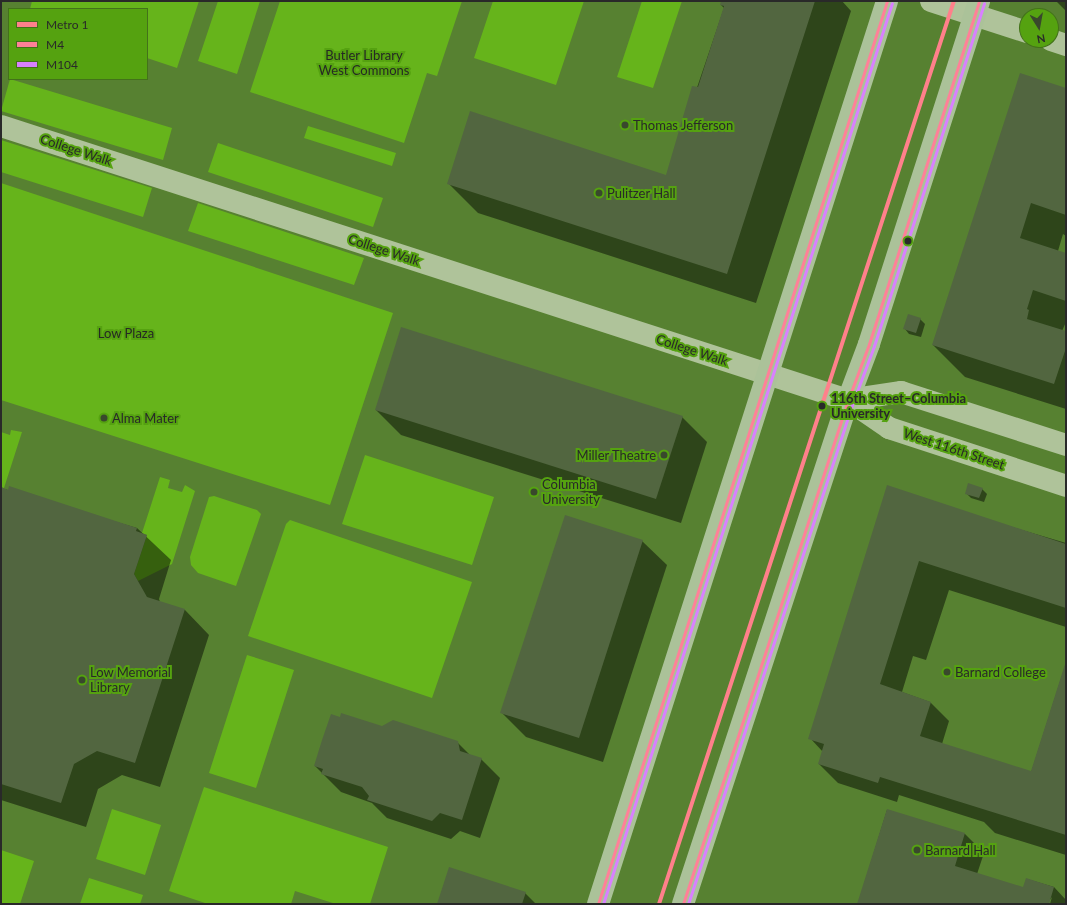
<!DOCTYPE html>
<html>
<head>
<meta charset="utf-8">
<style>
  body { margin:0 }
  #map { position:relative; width:1067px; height:905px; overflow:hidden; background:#578131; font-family:Lato,sans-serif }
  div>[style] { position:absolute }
  .green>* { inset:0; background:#66b41b }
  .shadow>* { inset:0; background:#0007 }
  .building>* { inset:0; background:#526640 }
  .street>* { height:22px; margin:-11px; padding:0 11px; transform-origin:11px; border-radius:11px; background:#afc39a }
  .primary>* { height:22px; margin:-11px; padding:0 11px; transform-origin:11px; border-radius:11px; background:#abc299 }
  .bus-1>* { height:3px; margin:-1.5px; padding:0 1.5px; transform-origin:1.5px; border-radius:1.5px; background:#ff8098 }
  .bus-2>* { height:3px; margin:-1.5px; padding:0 1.5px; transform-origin:1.5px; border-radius:1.5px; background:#d880ff }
  .metro-1>* { height:4px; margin:-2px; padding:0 2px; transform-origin:2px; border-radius:2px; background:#ff808b }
  .dots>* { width:11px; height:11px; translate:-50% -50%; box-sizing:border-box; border:2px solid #55a210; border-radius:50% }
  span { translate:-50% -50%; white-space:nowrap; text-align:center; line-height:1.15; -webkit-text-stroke:4px #55a210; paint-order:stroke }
  .park-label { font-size:13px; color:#262924 }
  .poi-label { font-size:13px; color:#292929 }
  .left { translate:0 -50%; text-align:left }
  .right { translate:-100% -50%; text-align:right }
  .street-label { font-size:13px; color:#292929 }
  .stop-label { font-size:13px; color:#292929; font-weight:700 }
  .frame { position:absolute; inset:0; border:2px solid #292929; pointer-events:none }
  .legend { position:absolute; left:8px; top:8px; width:140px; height:72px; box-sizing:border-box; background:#55a210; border:1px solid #43721a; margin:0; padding:5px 7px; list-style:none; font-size:12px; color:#292929 }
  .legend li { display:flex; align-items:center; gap:8px; height:20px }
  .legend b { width:20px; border:1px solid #43721a }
  .north { position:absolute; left:1019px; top:8px; width:40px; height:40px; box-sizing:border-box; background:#55a210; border:1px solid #43721a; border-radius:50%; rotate:169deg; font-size:11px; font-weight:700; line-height:16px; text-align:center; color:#292929 }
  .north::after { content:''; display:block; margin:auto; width:14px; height:18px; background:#39482c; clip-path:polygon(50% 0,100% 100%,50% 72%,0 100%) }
</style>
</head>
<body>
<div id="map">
  <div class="green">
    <div style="clip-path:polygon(32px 1px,199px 1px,177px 68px,147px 58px,147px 9px,30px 9px)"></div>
    <div style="clip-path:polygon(218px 1px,260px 1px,237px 74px,198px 61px)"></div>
    <div style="clip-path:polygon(280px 1px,462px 1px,437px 76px,427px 73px,404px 143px,250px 92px)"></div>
    <div style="clip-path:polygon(493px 1px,584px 1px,556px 85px,474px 58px)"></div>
    <div style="clip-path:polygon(642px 1px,682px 1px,653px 88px,617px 77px)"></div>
    <div style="clip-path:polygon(10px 79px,172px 128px,163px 160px,1px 111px)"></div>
    <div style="clip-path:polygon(308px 126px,396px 153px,392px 166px,304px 138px)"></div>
    <div style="clip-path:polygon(1px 140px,152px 188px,143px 217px,1px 172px)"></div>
    <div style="clip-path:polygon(218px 143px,383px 198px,373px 227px,208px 172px)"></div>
    <div style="clip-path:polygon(1px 183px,393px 313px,330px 505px,1px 400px)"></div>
    <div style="clip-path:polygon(198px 203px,364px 258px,354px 285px,188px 231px)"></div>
    <div style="clip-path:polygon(11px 430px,22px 432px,4px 488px,1px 487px,1px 432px,10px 435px)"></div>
    <div style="clip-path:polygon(365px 455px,494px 497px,472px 565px,342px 524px)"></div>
    <div style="clip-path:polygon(160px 477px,170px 480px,168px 488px,182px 492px,185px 485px,195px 491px,172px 564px,138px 581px,134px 574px,147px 535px,142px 533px)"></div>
    <div style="clip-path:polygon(214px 496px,257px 510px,261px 514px,236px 586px,198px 573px,191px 565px,190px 557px,209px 497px)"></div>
    <div style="clip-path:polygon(290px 520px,472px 582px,432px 698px,248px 636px,286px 524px)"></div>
    <div style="clip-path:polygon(247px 655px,294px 670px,256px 788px,209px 773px)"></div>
    <div style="clip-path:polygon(204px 787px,388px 847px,370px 904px,336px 904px,295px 891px,291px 904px,208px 904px,169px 891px)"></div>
    <div style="clip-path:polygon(112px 809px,161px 825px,145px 875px,96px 859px)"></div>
    <div style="clip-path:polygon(1px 850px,34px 861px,20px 904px,1px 904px)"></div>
    <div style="clip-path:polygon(89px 878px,143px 895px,140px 904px,80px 904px)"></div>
  </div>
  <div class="shadow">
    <div style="clip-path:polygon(722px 1px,842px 1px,851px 11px,756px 303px,478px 213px,448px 183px,667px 176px,724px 8px,721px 5px)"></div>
    <div style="clip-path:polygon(1056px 1px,1066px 1px,1066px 11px)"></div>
    <div style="clip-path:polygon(1066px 89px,1066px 236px,1063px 234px,1058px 251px,1066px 254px,1066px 322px,1062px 331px,1066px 332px,1066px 409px,965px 377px,933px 345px)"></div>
    <div style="clip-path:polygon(920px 319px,925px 324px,921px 337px,909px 334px,905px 329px)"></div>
    <div style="clip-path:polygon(376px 410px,682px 417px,707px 442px,681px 523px,401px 435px)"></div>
    <div style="clip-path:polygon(1px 488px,137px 528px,171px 560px,159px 599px,160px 602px,185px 610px,209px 635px,160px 787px,122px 775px,98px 789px,86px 827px,1px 800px)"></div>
    <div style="clip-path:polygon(982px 489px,987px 494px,984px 502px,971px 498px,966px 493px)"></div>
    <div style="clip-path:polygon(941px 506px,1066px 543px,1066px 627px,949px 590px,926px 660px,913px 656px,902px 692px,930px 702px,949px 721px,942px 744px,1031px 773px,1066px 663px,1066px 855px,995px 833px,984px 822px,899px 795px,897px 802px,838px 783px,819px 764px,823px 752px,810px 738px)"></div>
    <div style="clip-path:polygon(642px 541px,667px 565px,603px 762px,526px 737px,501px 712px)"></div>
    <div style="clip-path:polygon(382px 727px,457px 742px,471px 756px,481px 759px,500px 778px,480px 838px,460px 831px,451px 839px,387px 818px,372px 803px,341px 792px,315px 766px)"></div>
    <div style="clip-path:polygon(887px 810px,965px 834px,984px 853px,977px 874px,1024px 889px,1027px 879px,1054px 887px,1066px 900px,1066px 904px,1050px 904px,1052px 897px,1047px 904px,858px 904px)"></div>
    <div style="clip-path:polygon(525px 893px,536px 904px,438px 904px)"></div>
  </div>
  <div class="building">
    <div style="clip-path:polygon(721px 1px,815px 1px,727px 274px,447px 184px,470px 111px,666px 175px,692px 86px,698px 87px,724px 6px,720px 5px)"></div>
    <div style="clip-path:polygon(1020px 73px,1066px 88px,1066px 215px,1031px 203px,1020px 238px,1066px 253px,1066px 301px,1033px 290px,1027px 309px,1029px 310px,1027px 319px,1066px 331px,1066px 348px,1054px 384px,932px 345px)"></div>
    <div style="clip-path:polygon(908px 314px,921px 318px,916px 333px,903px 329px)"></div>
    <div style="clip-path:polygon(401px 327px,683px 416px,656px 499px,375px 410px)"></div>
    <div style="clip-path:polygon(968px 483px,983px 488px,979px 498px,965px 494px)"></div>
    <div style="clip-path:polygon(887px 485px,1066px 544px,1066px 608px,919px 561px,880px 684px,931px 702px,920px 736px,1031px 771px,1066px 661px,1066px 835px,880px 777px,878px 783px,818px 764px,824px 744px,808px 739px)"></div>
    <div style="clip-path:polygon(9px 486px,137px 528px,136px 531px,147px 535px,134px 574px,147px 597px,185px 609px,135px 763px,97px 751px,74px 764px,61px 803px,1px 784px,1px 487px,8px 490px)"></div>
    <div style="clip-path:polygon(565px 515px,643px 540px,579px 738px,500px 713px)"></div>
    <div style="clip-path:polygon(341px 713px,382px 726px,393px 720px,458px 741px,460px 751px,482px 758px,462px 820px,440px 813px,432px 821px,367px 800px,369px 796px,362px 787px,321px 774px,323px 769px,314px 766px,322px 740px,331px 714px,340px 717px)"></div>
    <div style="clip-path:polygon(887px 809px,965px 833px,955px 866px,1023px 887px,1026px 878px,1054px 887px,1049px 904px,857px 904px)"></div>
    <div style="clip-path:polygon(449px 867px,526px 892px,522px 904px,437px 904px)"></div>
  </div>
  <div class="street">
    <div style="left:931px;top:1px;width:101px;rotate:17.9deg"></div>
    <div style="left:1051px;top:40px;width:16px;rotate:18deg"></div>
    <div style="left:1px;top:126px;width:890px;rotate:17.93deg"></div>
    <div style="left:848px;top:400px;width:50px;rotate:34.3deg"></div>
    <div style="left:889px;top:428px;width:186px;rotate:18.1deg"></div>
    <div style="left:848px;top:400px;width:54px;rotate:-8.6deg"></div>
    <div style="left:901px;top:392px;width:173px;rotate:17.8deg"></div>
  </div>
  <div class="primary">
    <div style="left:598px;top:904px;width:948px;rotate:-72.25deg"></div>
    <div style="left:683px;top:904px;width:530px;rotate:-71.87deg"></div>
    <div style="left:848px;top:400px;width:60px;rotate:-69.4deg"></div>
    <div style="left:869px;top:344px;width:360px;rotate:-72.2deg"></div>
  </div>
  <div class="bus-1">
    <div style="left:598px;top:904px;width:948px;rotate:-72.25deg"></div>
    <div style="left:683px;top:904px;width:530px;rotate:-71.87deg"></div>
    <div style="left:848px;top:400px;width:60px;rotate:-69.4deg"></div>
    <div style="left:869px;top:344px;width:360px;rotate:-72.2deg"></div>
  </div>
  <div class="bus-2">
    <div style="left:603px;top:904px;width:946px;rotate:-72.22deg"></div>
    <div style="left:688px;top:904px;width:528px;rotate:-71.81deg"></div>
    <div style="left:853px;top:402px;width:60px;rotate:-69.4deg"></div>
    <div style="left:874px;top:346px;width:360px;rotate:-72.2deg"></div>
  </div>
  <div class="metro-1">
    <div style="left:659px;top:904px;width:950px;rotate:-71.91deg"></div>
  </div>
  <div class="dots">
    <div style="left:625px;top:125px;background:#39482c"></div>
    <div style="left:599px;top:193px;background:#39482c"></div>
    <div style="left:908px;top:241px;background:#292929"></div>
    <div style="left:822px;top:406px;background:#292929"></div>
    <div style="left:104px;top:418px;background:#39482c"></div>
    <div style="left:664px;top:455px;background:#39482c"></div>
    <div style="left:534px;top:492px;background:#39482c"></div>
    <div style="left:947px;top:672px;background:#39482c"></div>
    <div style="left:82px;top:680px;background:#39482c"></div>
    <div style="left:917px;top:850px;background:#39482c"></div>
  </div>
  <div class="park-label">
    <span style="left:364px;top:63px">Butler Library<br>West Commons</span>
    <span style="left:126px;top:333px">Low Plaza</span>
  </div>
  <div class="poi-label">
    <span class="left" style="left:633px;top:125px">Thomas Jefferson</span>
    <span class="left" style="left:607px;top:193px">Pulitzer Hall</span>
    <span class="left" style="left:112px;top:418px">Alma Mater</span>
    <span class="right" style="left:656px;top:455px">Miller Theatre</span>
    <span class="left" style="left:542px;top:492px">Columbia<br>University</span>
    <span class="left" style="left:955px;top:672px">Barnard College</span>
    <span class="left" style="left:90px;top:680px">Low Memorial<br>Library</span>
    <span class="left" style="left:925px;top:850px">Barnard Hall</span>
  </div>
  <div class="street-label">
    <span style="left:76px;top:150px;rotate:18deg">College Walk</span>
    <span style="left:384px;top:250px;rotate:18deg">College Walk</span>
    <span style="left:692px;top:350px;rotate:18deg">College Walk</span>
    <span style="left:954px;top:449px;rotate:18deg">West 116th Street</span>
  </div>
  <div class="stop-label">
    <span class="left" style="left:831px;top:406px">116th Street–Columbia<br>University</span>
  </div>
  <div class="frame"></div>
  <ul class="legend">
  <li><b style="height:5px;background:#ff808b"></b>Metro 1</li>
  <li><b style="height:5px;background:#ff8098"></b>M4</li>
  <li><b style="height:5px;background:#d880ff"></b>M104</li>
  </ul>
  <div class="north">N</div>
</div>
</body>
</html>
